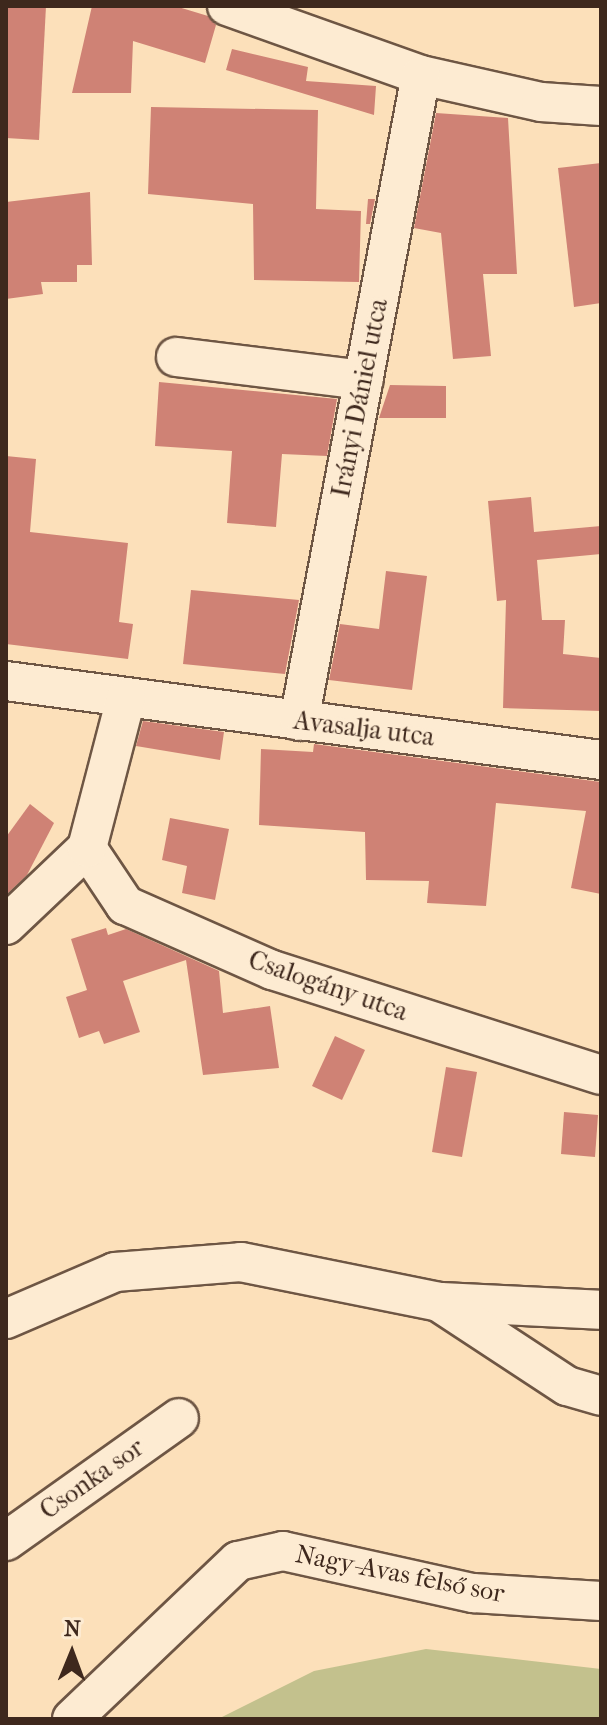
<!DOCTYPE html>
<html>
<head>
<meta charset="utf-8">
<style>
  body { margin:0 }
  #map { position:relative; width:607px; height:1725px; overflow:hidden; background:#fce0ba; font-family:"IM FELL French Canon",serif }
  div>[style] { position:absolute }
  .green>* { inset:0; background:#c3c18d }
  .building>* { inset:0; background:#cf8275 }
  .roads { filter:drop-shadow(2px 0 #6e5644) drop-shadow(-2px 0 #6e5644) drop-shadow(0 2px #6e5644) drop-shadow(0 -2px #6e5644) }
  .street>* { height:38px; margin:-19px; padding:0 19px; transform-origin:19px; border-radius:19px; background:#fdebd2 }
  span { translate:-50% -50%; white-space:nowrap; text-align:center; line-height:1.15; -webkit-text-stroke:7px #fdebd2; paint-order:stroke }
  .street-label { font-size:26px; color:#3e281d }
  .frame { position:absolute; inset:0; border:8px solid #3e281d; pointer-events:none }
  .north { position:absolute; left:32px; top:1613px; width:80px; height:80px; -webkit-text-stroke:6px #fdebd2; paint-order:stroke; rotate:1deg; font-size:22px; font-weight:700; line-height:32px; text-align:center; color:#3e281d }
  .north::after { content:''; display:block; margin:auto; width:28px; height:36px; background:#3e281d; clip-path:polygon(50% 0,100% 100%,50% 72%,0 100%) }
</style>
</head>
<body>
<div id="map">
  <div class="green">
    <div style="clip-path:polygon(426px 1649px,601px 1669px,601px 1719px,218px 1719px,314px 1671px)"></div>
  </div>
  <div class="building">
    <div style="clip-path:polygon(8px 6px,46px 6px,39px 140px,6px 138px)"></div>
    <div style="clip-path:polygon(92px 6px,175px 6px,208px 16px,216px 25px,205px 63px,133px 41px,131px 93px,72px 93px)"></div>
    <div style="clip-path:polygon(232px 49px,308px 67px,306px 81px,376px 86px,374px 115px,226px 70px)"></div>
    <div style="clip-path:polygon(151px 107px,318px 110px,316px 209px,361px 211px,359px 282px,254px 280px,253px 204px,148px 194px)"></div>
    <div style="clip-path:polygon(436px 113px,508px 118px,517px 274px,483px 274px,491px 356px,453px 359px,441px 233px,414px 228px)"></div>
    <div style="clip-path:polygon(601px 163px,601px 303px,574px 307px,558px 168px)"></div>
    <div style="clip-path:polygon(90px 192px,92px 265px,77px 265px,77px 282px,41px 282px,43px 294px,6px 299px,6px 202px)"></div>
    <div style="clip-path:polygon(368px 199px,375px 199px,370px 224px,366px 224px)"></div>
    <div style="clip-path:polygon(159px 382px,337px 399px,327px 456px,282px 454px,276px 527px,227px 523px,232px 451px,155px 446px)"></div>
    <div style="clip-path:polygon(390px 385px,446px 386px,446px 418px,379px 418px)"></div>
    <div style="clip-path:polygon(6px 456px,36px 459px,30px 532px,128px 543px,119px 622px,133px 624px,128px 659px,6px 644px)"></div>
    <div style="clip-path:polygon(531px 497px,534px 532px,601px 526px,601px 554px,537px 560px,542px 620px,565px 620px,563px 654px,601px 658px,601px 711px,503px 708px,506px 600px,497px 601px,488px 501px)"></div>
    <div style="clip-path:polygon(386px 571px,427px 576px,412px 690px,329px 680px,340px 624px,379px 629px)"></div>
    <div style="clip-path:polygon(191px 590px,299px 600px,285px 674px,183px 664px)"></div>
    <div style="clip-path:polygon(143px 721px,224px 732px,220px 760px,136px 746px)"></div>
    <div style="clip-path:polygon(314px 744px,601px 782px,601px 894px,571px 888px,586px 811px,496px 803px,486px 906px,427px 903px,429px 881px,366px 880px,365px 832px,259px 825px,261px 749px,313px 752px)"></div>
    <div style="clip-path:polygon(30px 804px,54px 823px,27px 875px,6px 895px,6px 837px)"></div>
    <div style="clip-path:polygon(170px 818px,229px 829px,215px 900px,182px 893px,187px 866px,162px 860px)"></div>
    <div style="clip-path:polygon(106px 928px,108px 935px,126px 929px,219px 971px,223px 1013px,270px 1006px,279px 1068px,203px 1075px,186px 960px,123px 981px,140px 1032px,104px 1044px,99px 1031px,79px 1038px,66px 997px,87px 990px,71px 939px)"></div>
    <div style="clip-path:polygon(335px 1036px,365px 1050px,342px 1100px,312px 1086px)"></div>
    <div style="clip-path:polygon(446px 1067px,477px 1072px,462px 1157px,432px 1152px)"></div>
    <div style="clip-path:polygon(564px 1112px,598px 1115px,595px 1157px,561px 1154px)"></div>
  </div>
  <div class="roads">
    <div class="street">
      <div style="left:227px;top:6px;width:206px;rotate:19.6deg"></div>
      <div style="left:421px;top:75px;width:123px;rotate:12.7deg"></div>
      <div style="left:541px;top:102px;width:60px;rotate:3.8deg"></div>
      <div style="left:176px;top:357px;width:189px;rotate:7deg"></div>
      <div style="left:6px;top:681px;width:600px;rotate:7.56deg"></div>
      <div style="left:299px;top:721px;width:657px;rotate:-79.31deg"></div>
      <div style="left:87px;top:848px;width:69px;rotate:56.3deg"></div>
      <div style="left:125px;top:905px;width:161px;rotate:23.9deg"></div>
      <div style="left:272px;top:970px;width:345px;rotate:17.7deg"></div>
      <div style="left:6px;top:925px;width:112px;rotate:-43.5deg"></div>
      <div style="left:87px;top:848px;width:155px;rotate:-75.4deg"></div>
      <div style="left:440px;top:1302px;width:161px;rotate:2.8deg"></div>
      <div style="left:6px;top:1319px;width:119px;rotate:-23.3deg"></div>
      <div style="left:115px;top:1272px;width:126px;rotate:-4.5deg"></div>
      <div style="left:241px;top:1262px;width:202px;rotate:11.4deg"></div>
      <div style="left:439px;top:1302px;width:153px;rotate:33.3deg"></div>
      <div style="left:567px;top:1386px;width:35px;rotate:16deg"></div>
      <div style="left:6px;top:1541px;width:212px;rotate:-35.4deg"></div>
      <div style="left:72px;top:1719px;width:229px;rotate:-43.6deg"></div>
      <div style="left:238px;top:1561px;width:46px;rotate:-12.5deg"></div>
      <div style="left:283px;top:1551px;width:195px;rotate:12.5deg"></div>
      <div style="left:473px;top:1593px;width:128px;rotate:3.6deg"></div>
    </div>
  </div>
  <div class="street-label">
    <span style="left:360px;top:398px;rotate:-79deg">Irányi Dániel utca</span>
    <span style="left:364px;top:729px;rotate:7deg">Avasalja utca</span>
    <span style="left:328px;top:986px;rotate:19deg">Csalogány utca</span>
    <span style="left:92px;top:1479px;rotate:-35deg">Csonka sor</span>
    <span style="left:400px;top:1574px;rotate:11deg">Nagy-Avas felső sor</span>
  </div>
  <div class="frame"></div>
  <div class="north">N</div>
</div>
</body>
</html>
